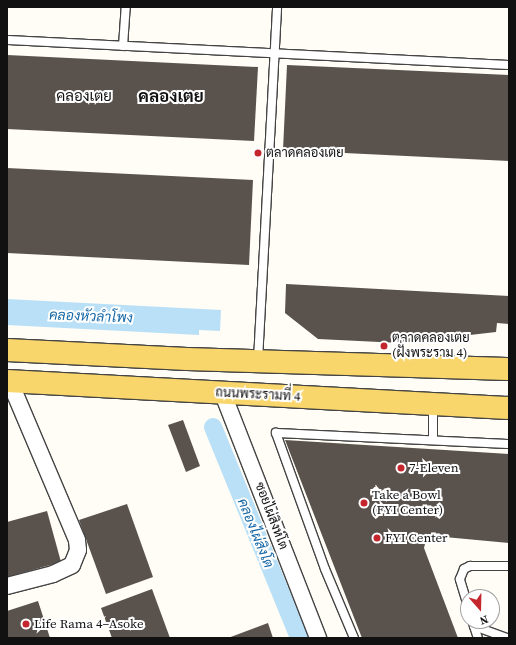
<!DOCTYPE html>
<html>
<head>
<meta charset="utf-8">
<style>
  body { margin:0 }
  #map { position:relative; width:516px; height:645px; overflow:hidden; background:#fffdf5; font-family:"Source Serif 4",Sarabun,serif }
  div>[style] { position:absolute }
  .water>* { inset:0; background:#b9e0f7 }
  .canal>* { height:18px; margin:-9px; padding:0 9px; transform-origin:9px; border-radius:9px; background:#b9e0f7 }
  .building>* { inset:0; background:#5a524d }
  .roads { filter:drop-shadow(1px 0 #444) drop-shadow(-1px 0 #444) drop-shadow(0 1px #444) drop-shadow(0 -1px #444) }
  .service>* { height:8px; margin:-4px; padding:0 4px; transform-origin:4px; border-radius:4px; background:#fff }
  .minor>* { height:16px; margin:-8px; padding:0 8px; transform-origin:8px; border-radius:8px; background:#fff }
  .primary>* { height:22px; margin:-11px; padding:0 11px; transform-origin:11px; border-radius:11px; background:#f9d66b }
  .dots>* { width:11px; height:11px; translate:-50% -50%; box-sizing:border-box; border:2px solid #fff; border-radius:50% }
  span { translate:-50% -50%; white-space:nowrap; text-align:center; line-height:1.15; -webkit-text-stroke:4px #fff; paint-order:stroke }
  .poi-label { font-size:13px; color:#111 }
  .left { translate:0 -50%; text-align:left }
  .street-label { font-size:13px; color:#111 }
  .water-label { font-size:14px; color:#1768a6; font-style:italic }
  .quarter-label { font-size:15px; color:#111 }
  .district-label { font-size:17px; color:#111; font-weight:700 }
  .frame { position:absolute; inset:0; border:8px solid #111; pointer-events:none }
  .north { position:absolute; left:460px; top:589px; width:40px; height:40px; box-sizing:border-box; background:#fff; border:1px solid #a0a0a0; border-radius:50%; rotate:160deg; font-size:11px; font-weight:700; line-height:16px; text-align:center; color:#111 }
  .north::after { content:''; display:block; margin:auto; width:14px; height:18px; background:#c4262e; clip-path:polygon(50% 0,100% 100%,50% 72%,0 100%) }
</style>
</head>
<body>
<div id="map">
  <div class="water">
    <div style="clip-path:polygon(7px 299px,221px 310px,220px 331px,199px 330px,199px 335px,7px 325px)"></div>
  </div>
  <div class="canal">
    <div style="left:213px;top:427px;width:228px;rotate:67.8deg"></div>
  </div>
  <div class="building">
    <div style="clip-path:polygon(7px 55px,258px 67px,254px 141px,7px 129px)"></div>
    <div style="clip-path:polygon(287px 65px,509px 75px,509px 161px,283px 150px)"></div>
    <div style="clip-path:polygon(7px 168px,253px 180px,249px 265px,7px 253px)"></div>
    <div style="clip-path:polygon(286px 284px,509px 296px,509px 324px,497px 323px,496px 332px,400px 343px,318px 339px,285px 313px)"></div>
    <div style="clip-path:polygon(183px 420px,200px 466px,186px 472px,168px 425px)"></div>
    <div style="clip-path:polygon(285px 440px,509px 454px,509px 543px,434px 536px,426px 540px,424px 548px,458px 638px,362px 638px)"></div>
    <div style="clip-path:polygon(127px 504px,153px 577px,106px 594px,79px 520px)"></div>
    <div style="clip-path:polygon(47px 511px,61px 562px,7px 577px,7px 522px)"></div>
    <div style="clip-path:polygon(152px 589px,170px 638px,112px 638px,101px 608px)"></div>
    <div style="clip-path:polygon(38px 601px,50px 638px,7px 638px,7px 611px)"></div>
    <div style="clip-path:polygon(268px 623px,273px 638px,228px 638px)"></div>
  </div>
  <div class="roads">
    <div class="service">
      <div style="left:7px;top:40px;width:503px;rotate:2.85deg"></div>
      <div style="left:123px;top:46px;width:39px;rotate:-86deg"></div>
      <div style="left:258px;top:360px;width:354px;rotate:-86.9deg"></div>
      <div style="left:433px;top:405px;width:35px;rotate:90deg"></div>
      <div style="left:468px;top:606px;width:28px;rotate:-107deg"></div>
      <div style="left:460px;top:579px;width:11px;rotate:-68deg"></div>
      <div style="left:464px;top:569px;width:7px;rotate:-27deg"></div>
      <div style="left:470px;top:566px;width:39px"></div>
      <div style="left:473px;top:623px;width:16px;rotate:72deg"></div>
      <div style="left:474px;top:626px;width:35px;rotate:20deg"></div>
      <div style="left:354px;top:638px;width:75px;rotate:-112.8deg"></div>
      <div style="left:325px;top:569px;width:145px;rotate:-109.8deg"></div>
      <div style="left:276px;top:433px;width:233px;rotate:2.7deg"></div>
    </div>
    <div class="minor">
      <div style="left:223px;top:394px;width:262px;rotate:68.7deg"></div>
      <div style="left:7px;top:586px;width:48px;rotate:-14.6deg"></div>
      <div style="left:53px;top:574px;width:21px;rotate:-25deg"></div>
      <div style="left:72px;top:565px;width:16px;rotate:-68deg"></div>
      <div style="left:78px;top:550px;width:10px;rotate:-96deg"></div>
      <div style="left:77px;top:540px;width:172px;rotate:-113deg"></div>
    </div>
    <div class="primary">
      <div style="left:7px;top:350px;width:180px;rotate:2.9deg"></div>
      <div style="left:187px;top:359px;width:322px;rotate:1.8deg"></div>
      <div style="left:7px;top:381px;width:503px;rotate:3.08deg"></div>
    </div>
  </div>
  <div class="dots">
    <div style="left:258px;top:153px;background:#c4262e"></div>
    <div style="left:384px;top:346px;background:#c4262e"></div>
    <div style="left:401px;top:468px;background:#c4262e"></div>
    <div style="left:364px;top:503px;background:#c4262e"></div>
    <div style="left:377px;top:538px;background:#c4262e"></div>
    <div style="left:26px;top:624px;background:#c4262e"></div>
  </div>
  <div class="poi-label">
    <span class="left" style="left:266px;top:153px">ตลาดคลองเตย</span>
    <span class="left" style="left:392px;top:346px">ตลาดคลองเตย<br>(ฝั่งพระราม 4)</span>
    <span class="left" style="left:409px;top:468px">7-Eleven</span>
    <span class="left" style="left:372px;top:503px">Take a Bowl<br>(FYI Center)</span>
    <span class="left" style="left:385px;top:538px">FYI Center</span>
    <span class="left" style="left:34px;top:624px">Life Rama 4–Asoke</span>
  </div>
  <div class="street-label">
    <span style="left:258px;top:395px;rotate:3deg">ถนนพระรามที่ 4</span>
    <span style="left:271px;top:516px;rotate:69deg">ซอยไผ่สิงห์โต</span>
  </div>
  <div class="water-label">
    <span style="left:91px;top:316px;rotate:2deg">คลองหัวลำโพง</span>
    <span style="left:256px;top:533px;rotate:68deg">คลองไผ่สิงโต</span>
  </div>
  <div class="quarter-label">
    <span style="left:84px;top:96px">คลองเตย</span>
  </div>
  <div class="district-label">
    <span style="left:171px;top:97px">คลองเตย</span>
  </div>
  <div class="frame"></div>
  <div class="north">N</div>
</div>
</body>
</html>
